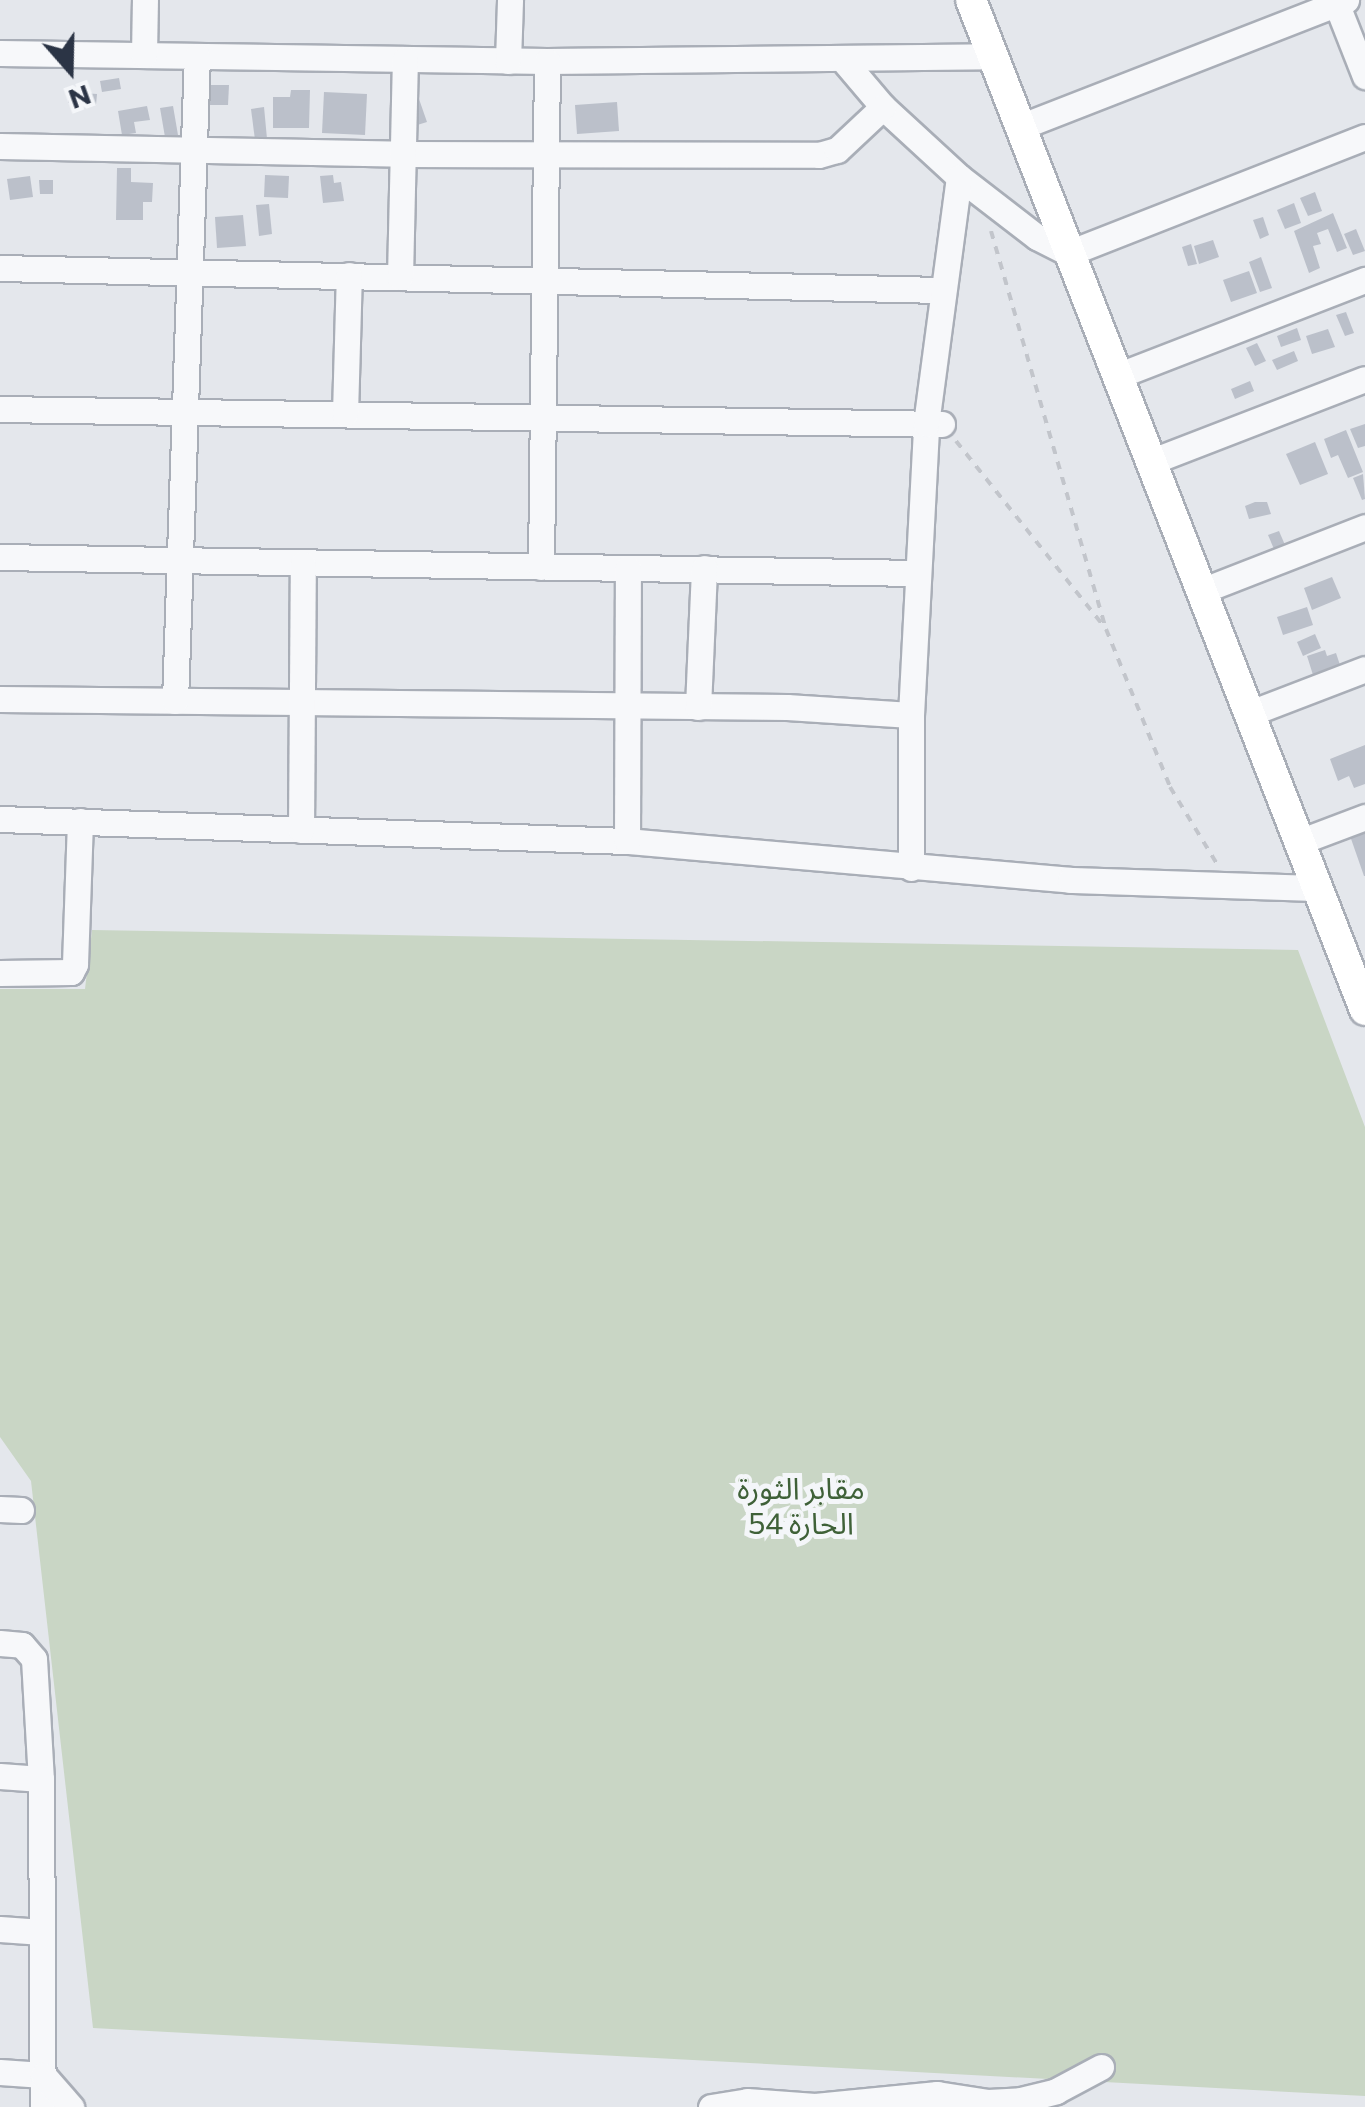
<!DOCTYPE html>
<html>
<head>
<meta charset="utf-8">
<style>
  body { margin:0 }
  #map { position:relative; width:1365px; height:2107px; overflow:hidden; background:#e4e7ec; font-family:Commissioner,"Noto Sans Arabic",sans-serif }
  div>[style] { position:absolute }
  .green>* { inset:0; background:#c9d6c5 }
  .building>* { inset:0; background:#bbc0ca }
  .path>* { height:4px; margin-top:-2px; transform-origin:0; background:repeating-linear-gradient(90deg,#c2c5cb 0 8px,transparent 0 16px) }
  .roads { filter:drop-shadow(2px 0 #a9aeb7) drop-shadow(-2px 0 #a9aeb7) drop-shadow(0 2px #a9aeb7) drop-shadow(0 -2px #a9aeb7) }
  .minor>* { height:25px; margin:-12.5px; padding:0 12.5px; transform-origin:12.5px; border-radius:12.5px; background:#f7f8fa }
  .major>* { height:30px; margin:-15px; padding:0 15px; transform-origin:15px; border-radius:15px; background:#fff }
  span { translate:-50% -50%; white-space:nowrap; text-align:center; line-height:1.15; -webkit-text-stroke:10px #f4f6f9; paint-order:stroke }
  .park-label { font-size:30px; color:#3f6138 }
  .north { position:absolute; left:20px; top:20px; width:100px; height:100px; -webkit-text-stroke:8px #f4f6f9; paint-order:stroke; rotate:160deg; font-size:28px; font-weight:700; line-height:40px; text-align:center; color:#2b3445 }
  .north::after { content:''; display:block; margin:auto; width:35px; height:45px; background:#2b3445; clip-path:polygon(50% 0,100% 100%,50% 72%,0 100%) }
</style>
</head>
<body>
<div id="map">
  <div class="green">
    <div style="clip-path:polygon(92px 930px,1298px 950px,1365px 1127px,1365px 2096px,93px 2028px,31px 1481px,0 1437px,0 989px,85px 989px)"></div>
  </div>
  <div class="building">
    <div style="clip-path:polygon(119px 78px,121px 89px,102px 92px,100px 81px)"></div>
    <div style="clip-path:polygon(199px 85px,229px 85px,228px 105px,199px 105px)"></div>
    <div style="clip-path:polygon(291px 90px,310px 90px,309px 128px,273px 128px,273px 97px,290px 97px)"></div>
    <div style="clip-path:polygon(69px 92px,97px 94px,96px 105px,68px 103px)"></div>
    <div style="clip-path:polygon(324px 92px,367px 94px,365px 135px,322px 133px)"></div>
    <div style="clip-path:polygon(419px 99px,427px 122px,414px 126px,407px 103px)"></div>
    <div style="clip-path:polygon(617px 102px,619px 131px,577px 134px,575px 105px)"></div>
    <div style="clip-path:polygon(147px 106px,150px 120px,134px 122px,136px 133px,122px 135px,118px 111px)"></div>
    <div style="clip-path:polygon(173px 106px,178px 135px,165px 137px,160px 108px)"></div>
    <div style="clip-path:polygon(264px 107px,267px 139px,255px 140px,251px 109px)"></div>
    <div style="clip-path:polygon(117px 168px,131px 168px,131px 182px,153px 183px,152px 202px,143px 202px,143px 220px,116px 220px)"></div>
    <div style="clip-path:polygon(265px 175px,289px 176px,288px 198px,264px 197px)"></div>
    <div style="clip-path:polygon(333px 175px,334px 183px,341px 182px,344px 201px,323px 203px,320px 176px)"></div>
    <div style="clip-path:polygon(30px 176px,33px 197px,10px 200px,7px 179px)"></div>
    <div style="clip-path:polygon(39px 180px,53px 180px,53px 194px,40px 194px)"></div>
    <div style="clip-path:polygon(1315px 192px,1322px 211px,1308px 216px,1300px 198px)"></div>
    <div style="clip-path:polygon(1294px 203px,1301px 223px,1285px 229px,1277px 210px)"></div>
    <div style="clip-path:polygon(269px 204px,272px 234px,259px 236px,256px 205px)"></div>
    <div style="clip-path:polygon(1333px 213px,1347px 248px,1337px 252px,1328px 229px,1317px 233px,1321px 244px,1313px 246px,1320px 268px,1309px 273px,1294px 231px)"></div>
    <div style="clip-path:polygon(243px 215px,246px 246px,217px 248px,215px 217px)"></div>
    <div style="clip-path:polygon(1263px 217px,1269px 235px,1260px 239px,1253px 220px)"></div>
    <div style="clip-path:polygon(1356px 229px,1365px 251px,1353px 255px,1344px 234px)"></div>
    <div style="clip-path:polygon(1213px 240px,1219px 257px,1199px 264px,1194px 246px)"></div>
    <div style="clip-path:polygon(1191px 244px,1197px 264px,1188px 266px,1182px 247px)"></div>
    <div style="clip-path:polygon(1261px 257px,1272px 288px,1260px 292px,1249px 262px)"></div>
    <div style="clip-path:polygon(1249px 271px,1257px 293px,1231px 302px,1223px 280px)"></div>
    <div style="clip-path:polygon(1346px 312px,1354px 333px,1345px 336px,1336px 315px)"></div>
    <div style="clip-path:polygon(1297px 328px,1301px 340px,1281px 347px,1277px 336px)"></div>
    <div style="clip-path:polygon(1328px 329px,1335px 347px,1312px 354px,1306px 336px)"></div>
    <div style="clip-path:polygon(1257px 343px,1266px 361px,1255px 366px,1246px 348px)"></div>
    <div style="clip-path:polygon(1294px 351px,1298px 361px,1277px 370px,1272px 360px)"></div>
    <div style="clip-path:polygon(1250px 381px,1254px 391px,1235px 399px,1231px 389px)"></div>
    <div style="clip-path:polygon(1365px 424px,1365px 446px,1358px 448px,1350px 429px)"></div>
    <div style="clip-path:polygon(1346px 430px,1363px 472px,1348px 478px,1338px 455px,1331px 458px,1324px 439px)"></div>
    <div style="clip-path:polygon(1315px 442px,1328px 474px,1300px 485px,1286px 454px)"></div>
    <div style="clip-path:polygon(1363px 474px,1365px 499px,1362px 500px,1353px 478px)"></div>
    <div style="clip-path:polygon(1255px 502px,1267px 502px,1271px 514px,1249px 519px,1245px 506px)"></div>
    <div style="clip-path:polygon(1279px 531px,1285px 545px,1274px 549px,1268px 535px)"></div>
    <div style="clip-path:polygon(1332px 577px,1341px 598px,1312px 610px,1304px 588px)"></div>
    <div style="clip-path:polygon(1307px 607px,1313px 625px,1283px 635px,1277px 617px)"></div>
    <div style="clip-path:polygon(1315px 634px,1321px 648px,1303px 656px,1297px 642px)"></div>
    <div style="clip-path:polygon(1325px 650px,1327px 656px,1336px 653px,1340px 665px,1313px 675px,1307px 656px)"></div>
    <div style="clip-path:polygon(1365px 745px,1365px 784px,1354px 788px,1349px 776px,1338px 781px,1330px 759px)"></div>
    <div style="clip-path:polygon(1365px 827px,1365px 876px,1364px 876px,1349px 833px)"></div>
  </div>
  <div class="path">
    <div style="left:991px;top:231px;width:414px;rotate:73.9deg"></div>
    <div style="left:1106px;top:629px;width:170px;rotate:67.9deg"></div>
    <div style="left:1170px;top:787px;width:90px;rotate:58.6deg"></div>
    <div style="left:956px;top:441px;width:236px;rotate:51.4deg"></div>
  </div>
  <div class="roads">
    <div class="minor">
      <div style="left:1335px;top:0;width:82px;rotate:68.5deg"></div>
      <div style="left:0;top:53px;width:547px;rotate:0.84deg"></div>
      <div style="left:547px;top:61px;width:446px;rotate:-0.6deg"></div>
      <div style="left:144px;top:55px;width:55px;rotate:-89deg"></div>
      <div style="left:508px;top:61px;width:61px;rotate:-88.1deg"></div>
      <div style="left:844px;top:61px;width:60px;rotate:49.7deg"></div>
      <div style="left:883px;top:107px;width:103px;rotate:42.6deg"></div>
      <div style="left:959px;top:177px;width:98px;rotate:37.6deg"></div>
      <div style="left:1037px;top:237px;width:36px;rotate:27deg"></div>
      <div style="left:1069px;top:253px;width:318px;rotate:-21.4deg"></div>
      <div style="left:1020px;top:127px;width:350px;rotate:-21.3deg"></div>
      <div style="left:0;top:146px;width:403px;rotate:1.1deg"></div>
      <div style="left:403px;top:154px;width:416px;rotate:0.1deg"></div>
      <div style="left:819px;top:155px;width:19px;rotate:-16deg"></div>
      <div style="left:837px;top:150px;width:63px;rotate:-43.1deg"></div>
      <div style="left:0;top:268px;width:942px;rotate:1.34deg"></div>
      <div style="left:400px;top:277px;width:218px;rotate:-88.7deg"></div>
      <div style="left:1117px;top:376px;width:266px;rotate:-21.2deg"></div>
      <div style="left:0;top:409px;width:942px;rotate:0.91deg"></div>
      <div style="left:345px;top:414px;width:139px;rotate:-88.4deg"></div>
      <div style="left:1150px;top:462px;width:230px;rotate:-21.1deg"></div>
      <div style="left:0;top:557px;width:917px;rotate:1deg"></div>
      <div style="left:541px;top:567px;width:506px;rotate:-89.32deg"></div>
      <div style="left:1201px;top:591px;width:176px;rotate:-21.3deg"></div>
      <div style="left:0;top:699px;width:787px;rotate:0.58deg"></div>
      <div style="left:787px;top:707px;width:124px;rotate:3.7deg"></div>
      <div style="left:175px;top:701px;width:645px;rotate:-88.05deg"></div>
      <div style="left:698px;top:707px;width:139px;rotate:-87.5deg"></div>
      <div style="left:1248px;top:714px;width:125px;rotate:-21deg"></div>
      <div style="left:0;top:819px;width:627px;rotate:2.01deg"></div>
      <div style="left:627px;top:841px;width:445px;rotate:5deg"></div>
      <div style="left:1070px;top:880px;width:247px;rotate:1.9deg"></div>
      <div style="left:301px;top:830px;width:266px;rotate:-89.6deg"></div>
      <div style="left:627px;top:841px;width:273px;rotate:-89.8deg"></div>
      <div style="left:1299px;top:842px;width:71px;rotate:-20.7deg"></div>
      <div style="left:911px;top:868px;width:153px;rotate:-90deg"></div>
      <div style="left:911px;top:715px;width:291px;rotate:-87deg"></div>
      <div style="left:926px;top:424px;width:249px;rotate:-82.4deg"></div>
      <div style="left:0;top:973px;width:71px;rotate:-0.8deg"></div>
      <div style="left:71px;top:972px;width:9px;rotate:-63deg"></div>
      <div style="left:75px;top:964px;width:143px;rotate:-88deg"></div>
      <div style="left:0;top:1509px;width:21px;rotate:3deg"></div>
      <div style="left:0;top:1643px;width:22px;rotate:5deg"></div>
      <div style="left:22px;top:1645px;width:18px;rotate:49deg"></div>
      <div style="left:34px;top:1659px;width:120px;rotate:86.7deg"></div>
      <div style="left:41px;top:1779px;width:328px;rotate:89.7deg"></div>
      <div style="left:0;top:1776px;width:41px;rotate:4.2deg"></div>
      <div style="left:0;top:1929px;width:42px;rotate:4.1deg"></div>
      <div style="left:0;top:2072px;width:43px;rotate:4deg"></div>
      <div style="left:43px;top:2075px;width:43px;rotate:48.8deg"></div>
      <div style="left:711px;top:2107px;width:36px;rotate:-9deg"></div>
      <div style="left:747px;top:2101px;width:68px;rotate:4.2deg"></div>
      <div style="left:815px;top:2106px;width:123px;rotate:-5.6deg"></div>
      <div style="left:937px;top:2094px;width:52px;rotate:8.9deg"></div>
      <div style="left:988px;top:2102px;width:33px;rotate:-3deg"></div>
      <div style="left:1021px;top:2100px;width:36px;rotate:-14deg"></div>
      <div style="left:1056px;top:2091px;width:51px;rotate:-28.1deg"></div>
    </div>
    <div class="major">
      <div style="left:971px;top:0;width:1084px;rotate:68.69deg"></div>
    </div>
  </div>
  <div class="park-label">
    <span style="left:801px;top:1504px">مقابر الثورة<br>الحارة 54</span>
  </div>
  <div class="north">N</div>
</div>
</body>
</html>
